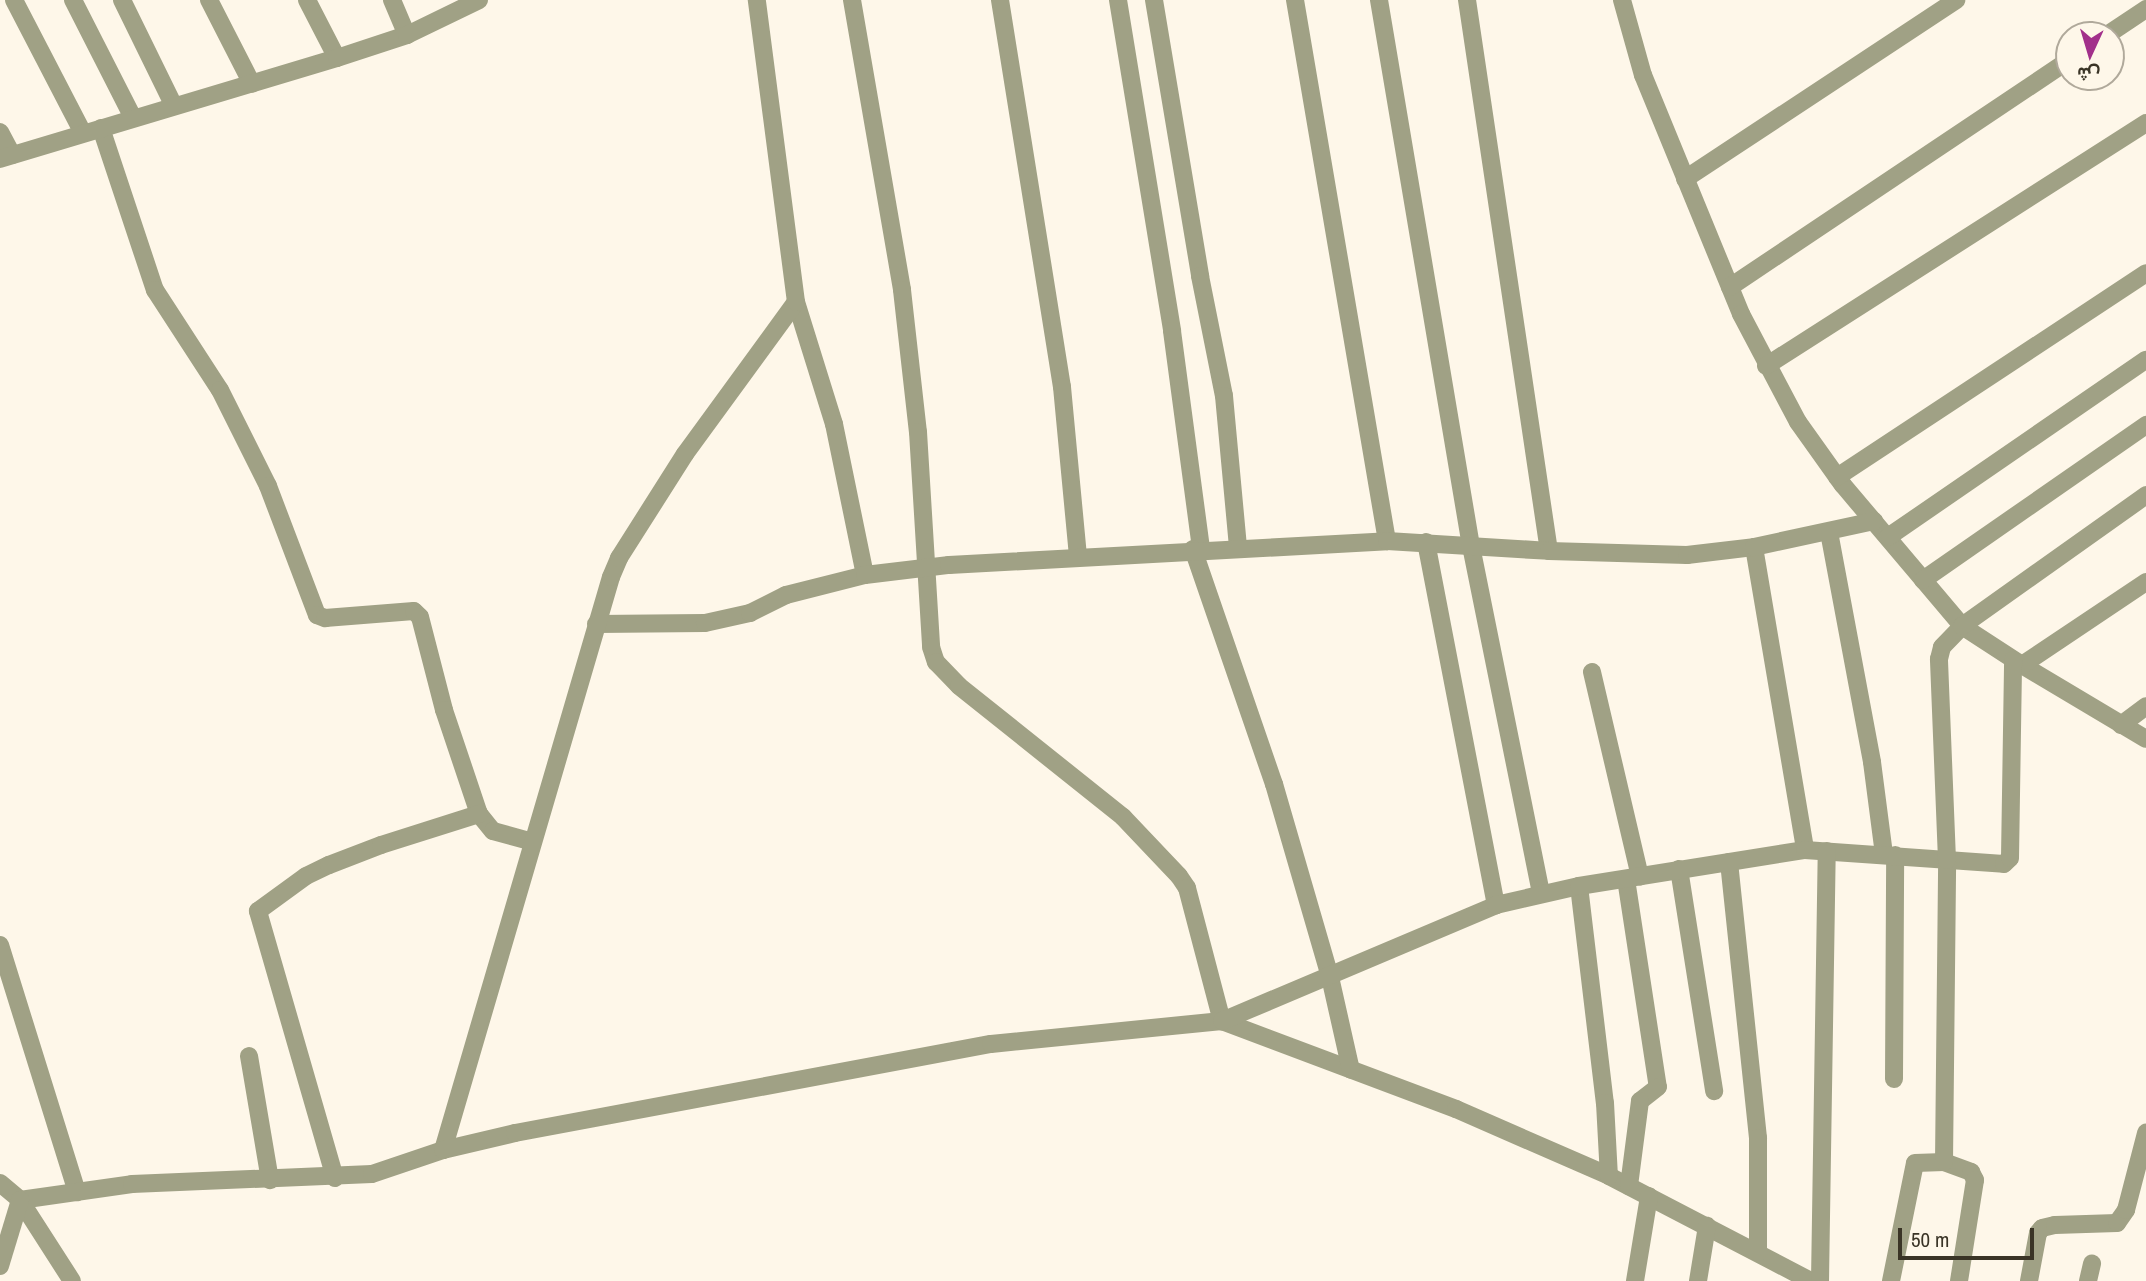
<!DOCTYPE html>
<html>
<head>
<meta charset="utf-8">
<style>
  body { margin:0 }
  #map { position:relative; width:2146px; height:1281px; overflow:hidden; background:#fef7e9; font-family:"Archivo Narrow",Vazirmatn,sans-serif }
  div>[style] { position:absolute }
  .minor>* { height:18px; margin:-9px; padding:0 9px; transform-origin:9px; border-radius:9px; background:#a0a185 }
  span { translate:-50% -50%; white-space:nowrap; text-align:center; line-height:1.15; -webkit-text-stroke:7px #fef7e9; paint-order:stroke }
  .north { position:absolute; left:2055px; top:21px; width:70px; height:70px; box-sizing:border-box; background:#fef7e9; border:2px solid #b0a99b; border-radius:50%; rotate:184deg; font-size:19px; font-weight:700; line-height:28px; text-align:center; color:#3a3426 }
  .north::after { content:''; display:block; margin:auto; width:24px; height:32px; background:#a2308b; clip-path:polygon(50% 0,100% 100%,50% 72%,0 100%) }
  .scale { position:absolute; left:1898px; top:1228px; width:136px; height:32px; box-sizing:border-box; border:4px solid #3a3426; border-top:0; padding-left:9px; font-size:21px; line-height:24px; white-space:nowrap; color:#3a3426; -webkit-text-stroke:5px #fef7e9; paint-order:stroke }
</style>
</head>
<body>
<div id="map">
  <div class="minor">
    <div style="left:14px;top:0;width:150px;rotate:62.6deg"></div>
    <div style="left:73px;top:0;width:132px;rotate:63deg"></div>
    <div style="left:122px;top:0;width:118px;rotate:63.9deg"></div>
    <div style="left:209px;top:0;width:94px;rotate:62.9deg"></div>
    <div style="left:307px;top:0;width:65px;rotate:62.7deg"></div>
    <div style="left:392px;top:0;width:38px;rotate:67deg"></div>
    <div style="left:852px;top:0;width:294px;rotate:80.2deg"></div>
    <div style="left:902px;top:290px;width:143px;rotate:83.6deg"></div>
    <div style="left:918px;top:432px;width:215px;rotate:86.5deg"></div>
    <div style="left:931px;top:647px;width:16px;rotate:72deg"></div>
    <div style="left:936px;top:662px;width:33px;rotate:46deg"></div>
    <div style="left:959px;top:686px;width:210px;rotate:38.6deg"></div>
    <div style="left:1123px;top:817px;width:81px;rotate:46.5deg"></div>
    <div style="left:1179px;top:876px;width:14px;rotate:56deg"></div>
    <div style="left:1187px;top:888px;width:138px;rotate:75.3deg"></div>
    <div style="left:1222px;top:1021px;width:250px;rotate:20.6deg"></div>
    <div style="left:1456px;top:1109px;width:167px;rotate:23.6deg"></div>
    <div style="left:1609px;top:1176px;width:228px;rotate:27.5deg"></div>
    <div style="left:1000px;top:0;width:392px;rotate:80.9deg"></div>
    <div style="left:1062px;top:387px;width:170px;rotate:84.6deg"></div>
    <div style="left:1118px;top:0;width:335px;rotate:80.7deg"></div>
    <div style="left:1172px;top:331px;width:220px;rotate:82.4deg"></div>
    <div style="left:1154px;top:0;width:280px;rotate:80.5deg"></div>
    <div style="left:1200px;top:276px;width:122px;rotate:78.7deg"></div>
    <div style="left:1224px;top:396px;width:153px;rotate:84.7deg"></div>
    <div style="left:1295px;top:0;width:549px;rotate:80.35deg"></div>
    <div style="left:1379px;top:0;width:554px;rotate:80.44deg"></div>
    <div style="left:1471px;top:546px;width:354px;rotate:78.6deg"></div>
    <div style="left:1467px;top:0;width:557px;rotate:81.54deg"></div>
    <div style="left:1622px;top:0;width:78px;rotate:74.4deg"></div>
    <div style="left:1643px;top:75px;width:258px;rotate:67.7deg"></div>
    <div style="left:1741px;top:314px;width:122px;rotate:62.2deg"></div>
    <div style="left:1798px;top:422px;width:77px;rotate:54.5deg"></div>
    <div style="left:1843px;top:485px;width:185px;rotate:49.8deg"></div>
    <div style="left:1962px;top:626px;width:72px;rotate:33deg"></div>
    <div style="left:2022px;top:665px;width:144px;rotate:30.8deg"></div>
    <div style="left:2107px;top:35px;width:47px;rotate:-33.7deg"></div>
    <div style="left:101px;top:128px;width:171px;rotate:71.6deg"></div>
    <div style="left:155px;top:290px;width:119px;rotate:57deg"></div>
    <div style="left:220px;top:390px;width:107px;rotate:63.4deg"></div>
    <div style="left:268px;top:486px;width:138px;rotate:69.2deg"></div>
    <div style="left:317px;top:615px;width:9px;rotate:21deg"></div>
    <div style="left:325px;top:618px;width:89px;rotate:-4.5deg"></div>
    <div style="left:414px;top:611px;width:8px;rotate:45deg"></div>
    <div style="left:420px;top:617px;width:96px;rotate:75.5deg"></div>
    <div style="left:444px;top:710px;width:110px;rotate:71.4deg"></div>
    <div style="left:479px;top:814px;width:22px;rotate:51deg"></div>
    <div style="left:493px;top:831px;width:41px;rotate:15.4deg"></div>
    <div style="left:0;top:132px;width:26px;rotate:62deg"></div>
    <div style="left:0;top:159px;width:352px;rotate:-16.7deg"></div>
    <div style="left:337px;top:58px;width:74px;rotate:-18.2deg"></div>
    <div style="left:407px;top:35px;width:80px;rotate:-25.9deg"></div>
    <div style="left:1685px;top:179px;width:325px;rotate:-33.4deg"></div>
    <div style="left:1730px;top:287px;width:408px;rotate:-33.8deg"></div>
    <div style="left:796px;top:302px;width:128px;rotate:72.7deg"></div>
    <div style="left:834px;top:424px;width:154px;rotate:78.4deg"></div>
    <div style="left:1766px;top:366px;width:451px;rotate:-32.6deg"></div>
    <div style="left:1837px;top:477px;width:370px;rotate:-33.4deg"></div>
    <div style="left:1829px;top:532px;width:234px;rotate:79.4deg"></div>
    <div style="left:1872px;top:762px;width:93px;rotate:82.6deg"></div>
    <div style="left:1888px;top:537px;width:313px;rotate:-34.5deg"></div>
    <div style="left:1426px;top:542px;width:370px;rotate:79.1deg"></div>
    <div style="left:1754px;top:547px;width:307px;rotate:80.4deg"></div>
    <div style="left:1193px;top:549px;width:249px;rotate:71deg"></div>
    <div style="left:1274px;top:784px;width:201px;rotate:73.8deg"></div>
    <div style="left:1330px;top:977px;width:95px;rotate:77.3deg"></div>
    <div style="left:1923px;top:580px;width:272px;rotate:-34.8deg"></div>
    <div style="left:596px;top:624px;width:109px;rotate:-0.5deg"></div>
    <div style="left:705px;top:623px;width:46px;rotate:-12.5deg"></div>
    <div style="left:750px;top:613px;width:40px;rotate:-26.6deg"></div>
    <div style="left:786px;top:595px;width:81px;rotate:-14.2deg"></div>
    <div style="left:865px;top:575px;width:85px;rotate:-6.8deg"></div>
    <div style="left:949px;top:565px;width:439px;rotate:-3.1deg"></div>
    <div style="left:1387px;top:541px;width:162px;rotate:3.5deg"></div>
    <div style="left:1549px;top:551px;width:138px;rotate:1.7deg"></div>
    <div style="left:1687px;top:555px;width:67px;rotate:-6.8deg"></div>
    <div style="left:1754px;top:547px;width:123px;rotate:-12.2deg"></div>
    <div style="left:2022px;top:665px;width:149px;rotate:-33.8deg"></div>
    <div style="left:1592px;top:672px;width:210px;rotate:76.8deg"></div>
    <div style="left:2121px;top:725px;width:31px;rotate:-37deg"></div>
    <div style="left:1729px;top:862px;width:278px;rotate:84deg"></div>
    <div style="left:1758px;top:1138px;width:114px;rotate:90deg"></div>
    <div style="left:1679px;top:869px;width:225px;rotate:81deg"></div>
    <div style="left:1626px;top:879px;width:210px;rotate:81.3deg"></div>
    <div style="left:1658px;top:1087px;width:23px;rotate:142deg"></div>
    <div style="left:1640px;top:1101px;width:86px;rotate:97.4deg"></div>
    <div style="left:1579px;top:886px;width:219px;rotate:83.2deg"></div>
    <div style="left:1605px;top:1103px;width:73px;rotate:86.9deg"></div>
    <div style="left:0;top:945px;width:259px;rotate:72.7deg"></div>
    <div style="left:249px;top:1056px;width:126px;rotate:80.4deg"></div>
    <div style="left:1894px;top:1079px;width:224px;rotate:-89.7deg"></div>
    <div style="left:443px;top:1150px;width:597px;rotate:-73.66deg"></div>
    <div style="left:611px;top:577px;width:21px;rotate:-67deg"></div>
    <div style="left:619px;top:558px;width:123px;rotate:-57.6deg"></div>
    <div style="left:685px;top:454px;width:188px;rotate:-53.9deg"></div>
    <div style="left:796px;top:302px;width:305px;rotate:-97.4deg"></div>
    <div style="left:1944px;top:1162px;width:29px;rotate:20deg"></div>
    <div style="left:1971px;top:1172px;width:9px;rotate:63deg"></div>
    <div style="left:1975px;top:1180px;width:102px;rotate:99deg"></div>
    <div style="left:335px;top:1178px;width:278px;rotate:-106.1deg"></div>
    <div style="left:258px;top:911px;width:59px;rotate:-36.1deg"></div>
    <div style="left:306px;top:876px;width:25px;rotate:-26deg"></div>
    <div style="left:329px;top:865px;width:56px;rotate:-21deg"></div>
    <div style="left:381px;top:845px;width:103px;rotate:-17.6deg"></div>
    <div style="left:0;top:1183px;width:26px;rotate:40deg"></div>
    <div style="left:20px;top:1200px;width:96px;rotate:57.3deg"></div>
    <div style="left:20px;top:1200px;width:113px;rotate:-8.1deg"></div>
    <div style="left:132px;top:1184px;width:240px;rotate:-2.4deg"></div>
    <div style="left:372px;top:1174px;width:75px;rotate:-18.7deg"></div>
    <div style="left:443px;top:1150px;width:74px;rotate:-13.3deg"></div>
    <div style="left:515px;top:1133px;width:484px;rotate:-10.6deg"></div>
    <div style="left:991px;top:1044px;width:232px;rotate:-5.7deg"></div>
    <div style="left:1222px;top:1021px;width:298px;rotate:-22.9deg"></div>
    <div style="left:1496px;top:905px;width:85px;rotate:-12.9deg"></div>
    <div style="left:1579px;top:886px;width:229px;rotate:-9.1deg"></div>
    <div style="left:1805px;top:850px;width:199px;rotate:4deg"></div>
    <div style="left:2004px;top:864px;width:8px;rotate:-45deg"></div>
    <div style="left:2010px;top:858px;width:198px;rotate:-89.1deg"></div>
    <div style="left:0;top:1266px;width:69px;rotate:-73.1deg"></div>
    <div style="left:1635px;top:1281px;width:86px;rotate:-80.6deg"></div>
    <div style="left:1698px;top:1281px;width:56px;rotate:-80.7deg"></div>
    <div style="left:1820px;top:1281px;width:430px;rotate:-89.1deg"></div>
    <div style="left:1891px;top:1281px;width:120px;rotate:-78.5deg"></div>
    <div style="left:1915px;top:1163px;width:29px;rotate:-2deg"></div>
    <div style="left:1944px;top:1162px;width:302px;rotate:-89.4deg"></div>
    <div style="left:1947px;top:860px;width:201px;rotate:-92.3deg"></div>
    <div style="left:1939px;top:659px;width:12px;rotate:-76deg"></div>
    <div style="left:1942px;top:647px;width:29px;rotate:-46deg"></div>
    <div style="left:1962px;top:626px;width:226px;rotate:-35.4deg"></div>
    <div style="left:2029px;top:1281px;width:49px;rotate:-79.4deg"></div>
    <div style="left:2038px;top:1233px;width:6px;rotate:-51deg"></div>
    <div style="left:2042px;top:1228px;width:13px;rotate:-13deg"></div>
    <div style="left:2055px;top:1225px;width:62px;rotate:-1.8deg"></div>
    <div style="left:2117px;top:1223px;width:16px;rotate:-55deg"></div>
    <div style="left:2126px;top:1210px;width:80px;rotate:-75.4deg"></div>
    <div style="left:2088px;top:1281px;width:18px;rotate:-77deg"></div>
  </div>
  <div class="north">ش</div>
  <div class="scale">50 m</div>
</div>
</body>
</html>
